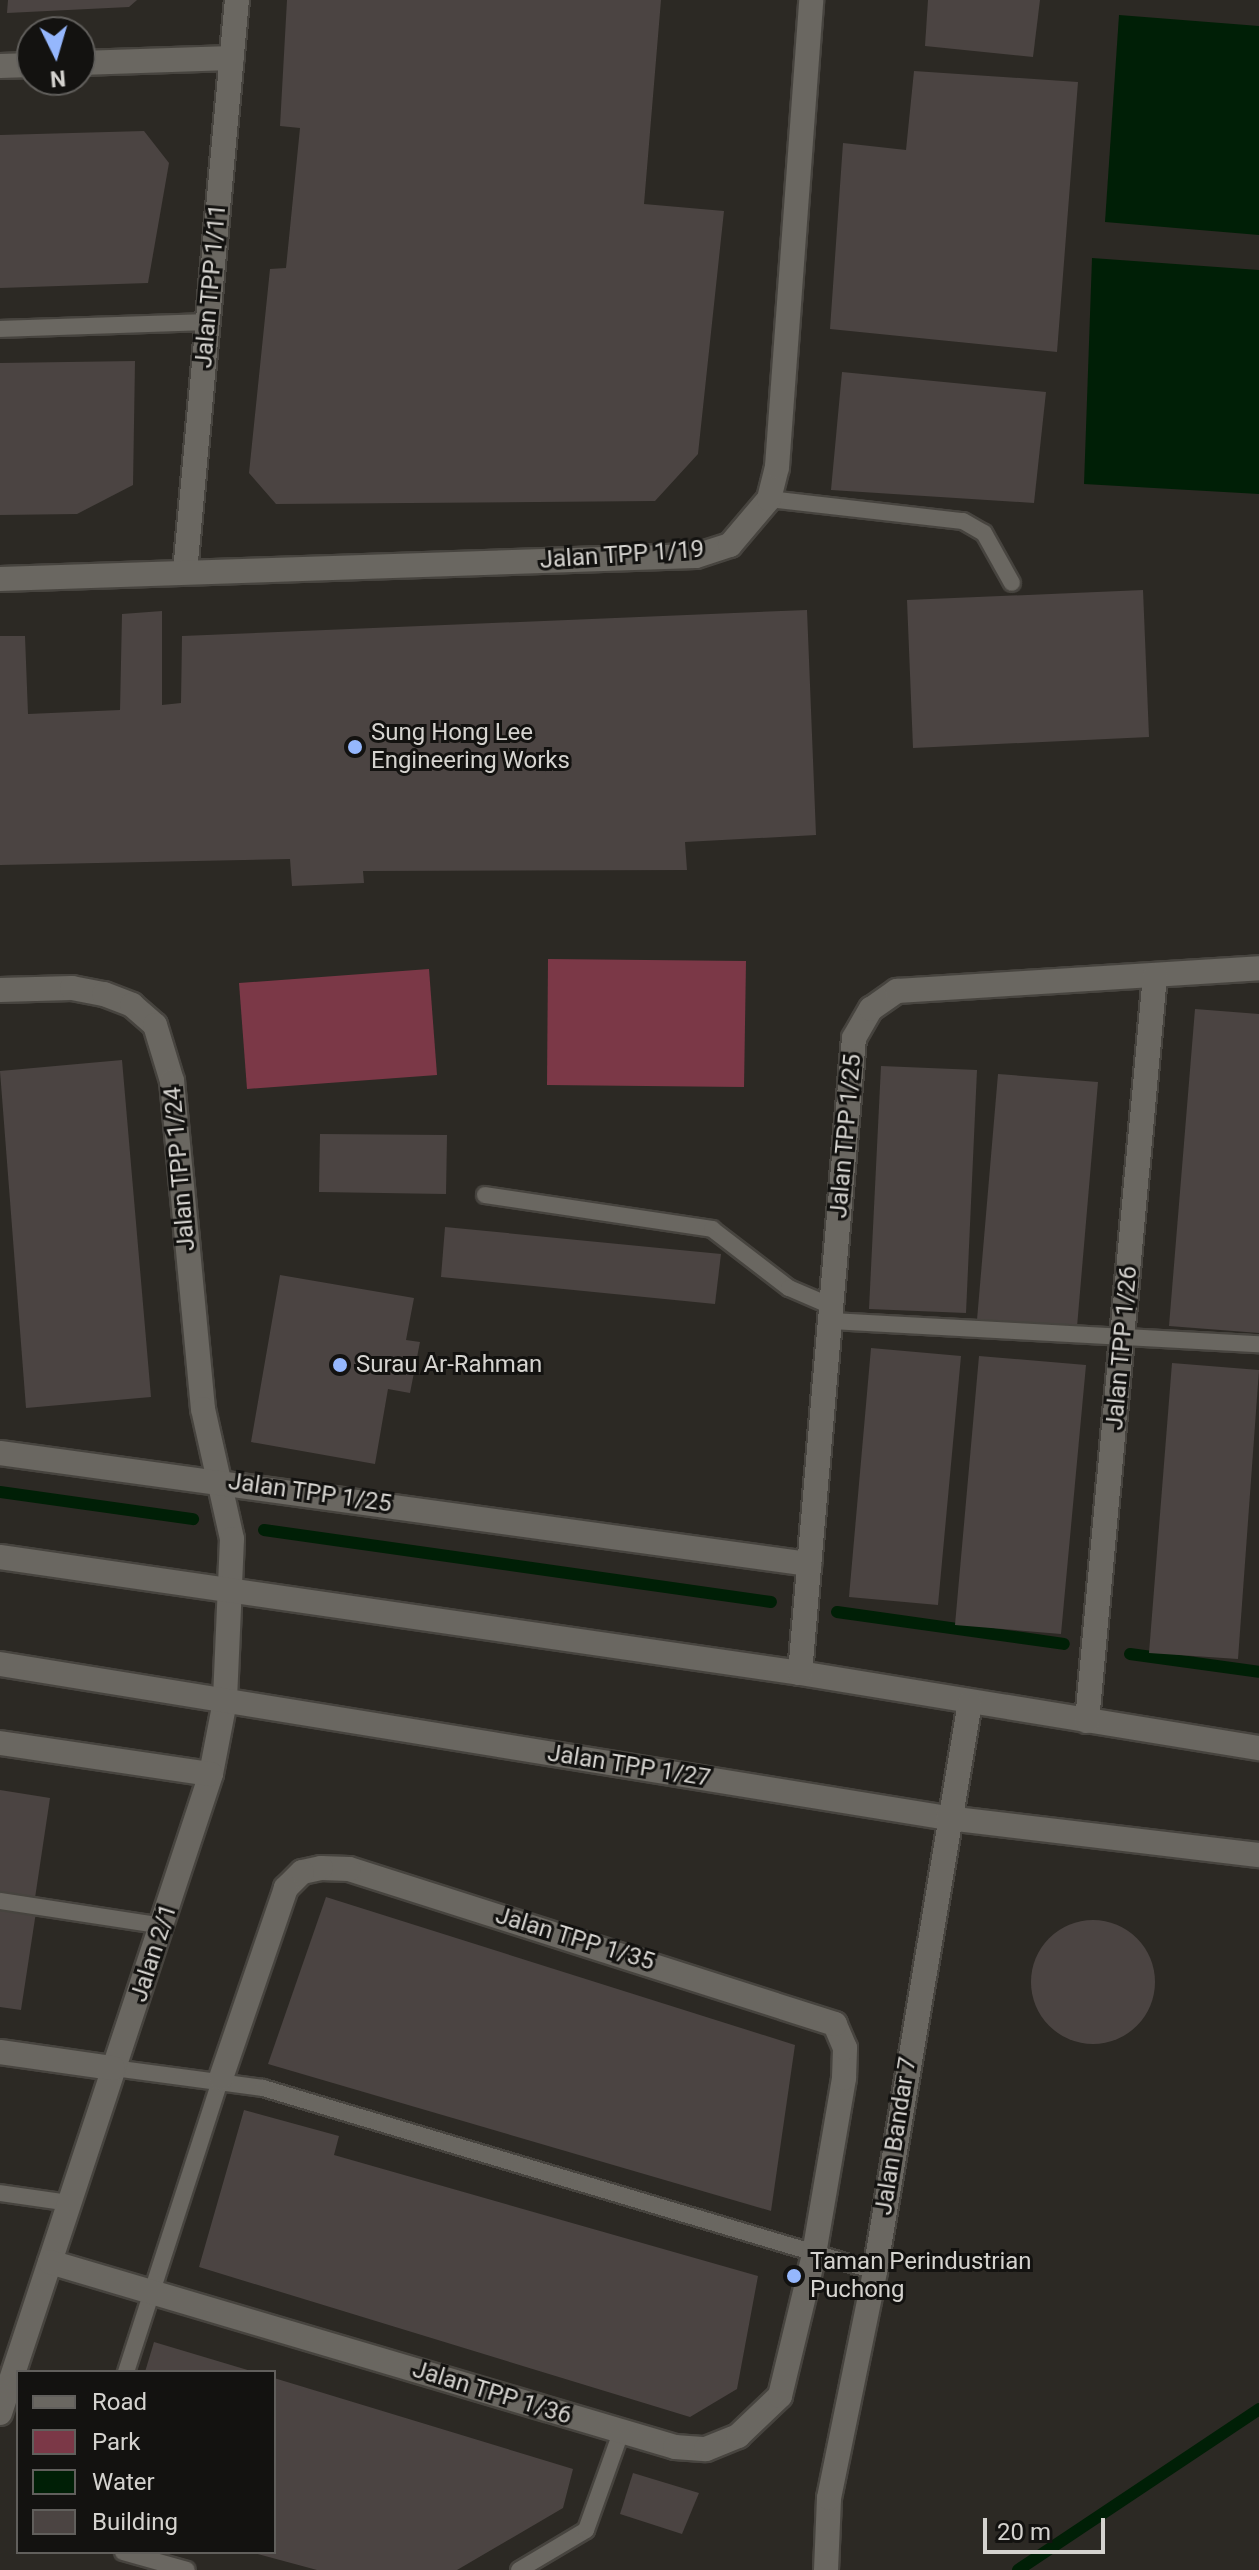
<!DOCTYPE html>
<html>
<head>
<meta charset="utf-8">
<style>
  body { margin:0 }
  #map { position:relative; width:1259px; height:2570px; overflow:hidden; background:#2c2924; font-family:Roboto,sans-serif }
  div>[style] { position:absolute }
  .green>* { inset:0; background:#7b3847 }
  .water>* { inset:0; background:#001f06 }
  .stream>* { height:12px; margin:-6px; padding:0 6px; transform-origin:6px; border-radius:6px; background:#001f06 }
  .building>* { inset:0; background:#4b4442 }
  .round { border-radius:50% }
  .roads { filter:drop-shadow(2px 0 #47443f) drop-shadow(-2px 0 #47443f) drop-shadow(0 2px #47443f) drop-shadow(0 -2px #47443f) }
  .lane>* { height:16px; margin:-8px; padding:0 8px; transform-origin:8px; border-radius:8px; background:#6a6761 }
  .street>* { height:24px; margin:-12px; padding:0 12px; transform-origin:12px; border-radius:12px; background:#6a6761 }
  .dots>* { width:22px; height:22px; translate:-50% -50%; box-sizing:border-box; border:4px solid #131210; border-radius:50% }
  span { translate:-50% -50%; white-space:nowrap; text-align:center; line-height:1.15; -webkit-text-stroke:6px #131210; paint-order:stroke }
  .street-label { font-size:24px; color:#d5d3cf }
  .poi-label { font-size:24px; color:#d5d3cf }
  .left { translate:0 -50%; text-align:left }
  .legend { position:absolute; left:16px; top:2370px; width:260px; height:184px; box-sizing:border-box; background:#131210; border:2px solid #615f5c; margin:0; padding:10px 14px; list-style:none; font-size:24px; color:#d5d3cf }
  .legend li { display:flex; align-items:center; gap:16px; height:40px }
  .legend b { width:40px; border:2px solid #615f5c }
  .north { position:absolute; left:16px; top:16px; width:80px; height:80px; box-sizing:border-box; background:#131210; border:2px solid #615f5c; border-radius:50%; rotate:175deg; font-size:22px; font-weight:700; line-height:32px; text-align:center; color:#d5d3cf }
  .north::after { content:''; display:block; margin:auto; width:28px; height:36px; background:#95b7fd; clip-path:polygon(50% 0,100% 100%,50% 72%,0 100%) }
  .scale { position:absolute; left:983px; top:2518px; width:122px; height:36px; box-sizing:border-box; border:4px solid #d5d3cf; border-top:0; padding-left:10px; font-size:24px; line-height:28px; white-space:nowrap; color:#d5d3cf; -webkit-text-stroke:6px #131210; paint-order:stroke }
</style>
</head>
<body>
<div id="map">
  <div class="green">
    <div style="clip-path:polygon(548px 959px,746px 961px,744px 1087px,547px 1085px)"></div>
    <div style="clip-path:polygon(429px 969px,437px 1075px,247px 1089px,239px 983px)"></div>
  </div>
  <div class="water">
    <div style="clip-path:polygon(1119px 15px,1259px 26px,1259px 235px,1105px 222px)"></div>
    <div style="clip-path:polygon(1092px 258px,1259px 270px,1259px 494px,1084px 484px)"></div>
  </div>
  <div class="stream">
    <div style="left:0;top:1492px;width:195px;rotate:8deg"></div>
    <div style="left:264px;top:1530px;width:512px;rotate:8.08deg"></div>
    <div style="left:837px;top:1612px;width:229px;rotate:8deg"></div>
    <div style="left:1130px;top:1654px;width:130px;rotate:7.9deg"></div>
    <div style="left:1018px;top:2570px;width:290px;rotate:-33.7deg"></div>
  </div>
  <div class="building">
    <div style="clip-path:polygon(8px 0,137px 0,129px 7px,7px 13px)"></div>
    <div style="clip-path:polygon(287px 0,661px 0,644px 204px,724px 211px,698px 454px,655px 501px,276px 504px,249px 473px,270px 269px,286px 268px,300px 128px,280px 126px)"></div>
    <div style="clip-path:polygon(928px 0,1040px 0,1033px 57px,925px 46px)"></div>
    <div style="clip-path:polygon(914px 71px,1078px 82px,1057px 352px,830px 329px,843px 143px,906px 150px)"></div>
    <div style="clip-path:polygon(144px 131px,169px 163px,148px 283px,0 288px,0 135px)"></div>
    <div style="clip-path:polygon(135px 361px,133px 485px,77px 514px,0 515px,0 363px)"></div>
    <div style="clip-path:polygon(842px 372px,1046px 392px,1034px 503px,831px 490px)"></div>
    <div style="clip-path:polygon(1143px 590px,1149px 737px,913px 748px,907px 600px)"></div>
    <div style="clip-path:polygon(807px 610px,816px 835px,685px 842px,687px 870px,363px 871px,364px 883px,292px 886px,290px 859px,0 865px,0 636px,25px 636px,28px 714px,120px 710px,122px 614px,162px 611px,162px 705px,181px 703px,182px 636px)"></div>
    <div style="clip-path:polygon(1195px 1009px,1259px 1014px,1259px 1333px,1169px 1326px)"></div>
    <div style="clip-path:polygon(122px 1060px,151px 1397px,26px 1408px,0 1071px)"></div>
    <div style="clip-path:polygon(881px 1066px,977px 1070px,966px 1313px,869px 1309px)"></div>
    <div style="clip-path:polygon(998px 1074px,1098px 1082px,1077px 1327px,977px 1320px)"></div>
    <div style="clip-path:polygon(320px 1134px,447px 1135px,446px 1194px,319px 1192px)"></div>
    <div style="clip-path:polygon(445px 1227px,721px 1254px,715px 1304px,441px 1277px)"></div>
    <div style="clip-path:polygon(280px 1275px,414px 1298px,406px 1340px,420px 1342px,410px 1393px,388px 1389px,375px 1464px,251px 1442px)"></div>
    <div style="clip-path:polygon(871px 1348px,961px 1356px,938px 1605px,849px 1597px)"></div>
    <div style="clip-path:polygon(979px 1356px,1086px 1365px,1061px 1634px,955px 1625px)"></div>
    <div style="clip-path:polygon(1172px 1363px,1259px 1370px,1238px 1659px,1149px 1653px)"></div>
    <div style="clip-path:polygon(0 1790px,50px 1798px,35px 1898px,0 1893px)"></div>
    <div style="clip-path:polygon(326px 1897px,795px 2045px,771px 2211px,268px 2064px)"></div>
    <div style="clip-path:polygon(0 1906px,36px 1912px,21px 2010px,0 2007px)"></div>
    <div class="round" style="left:1031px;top:1920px;width:124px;height:124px"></div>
    <div style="clip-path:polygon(244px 2110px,339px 2136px,334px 2155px,758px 2276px,737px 2389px,690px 2417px,199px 2267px)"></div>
    <div style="clip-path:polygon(154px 2342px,251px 2371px,251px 2372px,145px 2372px)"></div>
    <div style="clip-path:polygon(274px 2378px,573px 2469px,563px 2508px,457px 2570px,317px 2570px,254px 2553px,274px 2552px)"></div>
    <div style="clip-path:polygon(633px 2473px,699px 2493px,682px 2534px,620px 2514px)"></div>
  </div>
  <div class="roads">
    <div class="lane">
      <div style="left:0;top:329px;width:208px;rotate:-1.9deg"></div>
      <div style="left:769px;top:499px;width:195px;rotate:6.5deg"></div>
      <div style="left:963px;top:521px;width:24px;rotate:30deg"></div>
      <div style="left:984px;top:533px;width:57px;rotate:60.8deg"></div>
      <div style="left:485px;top:1195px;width:230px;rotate:8.5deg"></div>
      <div style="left:712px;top:1229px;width:97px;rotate:37.5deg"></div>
      <div style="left:789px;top:1288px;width:46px;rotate:23.2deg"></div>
      <div style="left:830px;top:1321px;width:430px;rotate:3.1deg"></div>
      <div style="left:0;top:1901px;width:165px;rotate:8.7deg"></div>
      <div style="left:113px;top:2068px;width:151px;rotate:7.6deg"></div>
      <div style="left:263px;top:2088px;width:639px;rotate:16.65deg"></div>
      <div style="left:0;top:2193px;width:70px;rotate:8.2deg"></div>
      <div style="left:126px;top:2372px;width:309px;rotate:-72.1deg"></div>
      <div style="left:123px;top:2552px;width:66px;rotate:15.7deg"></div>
      <div style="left:519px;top:2570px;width:78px;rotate:-30.8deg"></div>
      <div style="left:586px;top:2530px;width:104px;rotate:-70.3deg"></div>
    </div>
    <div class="street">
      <div style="left:80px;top:63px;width:152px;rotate:-1.9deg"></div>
      <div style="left:0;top:66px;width:32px;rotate:-2deg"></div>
      <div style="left:185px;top:572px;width:574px;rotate:-84.81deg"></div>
      <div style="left:0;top:579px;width:696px;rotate:-1.89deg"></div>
      <div style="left:696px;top:556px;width:36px;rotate:-18deg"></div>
      <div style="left:730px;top:545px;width:60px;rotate:-49.7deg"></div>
      <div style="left:769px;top:499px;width:33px;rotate:-76deg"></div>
      <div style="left:777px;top:467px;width:468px;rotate:-85.8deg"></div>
      <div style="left:0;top:990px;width:72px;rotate:-1.6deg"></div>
      <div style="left:72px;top:988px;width:33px;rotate:11deg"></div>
      <div style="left:104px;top:994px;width:30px;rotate:21deg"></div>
      <div style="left:132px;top:1005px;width:30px;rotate:41deg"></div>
      <div style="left:155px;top:1025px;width:59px;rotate:73.1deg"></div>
      <div style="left:172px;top:1081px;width:329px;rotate:84.6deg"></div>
      <div style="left:203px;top:1409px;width:133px;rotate:77.4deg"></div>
      <div style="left:232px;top:1539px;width:162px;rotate:92.5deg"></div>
      <div style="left:225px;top:1701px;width:74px;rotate:100.9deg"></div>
      <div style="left:211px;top:1774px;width:673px;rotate:108.27deg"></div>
      <div style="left:0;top:1453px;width:817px;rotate:7.81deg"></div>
      <div style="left:0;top:1557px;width:808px;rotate:8.25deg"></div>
      <div style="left:800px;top:1673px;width:465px;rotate:9.3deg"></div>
      <div style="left:0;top:1664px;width:960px;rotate:9.23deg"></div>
      <div style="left:948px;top:1818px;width:313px;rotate:6.8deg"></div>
      <div style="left:800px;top:1673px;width:637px;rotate:-85.14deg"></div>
      <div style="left:854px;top:1038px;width:34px;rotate:-60deg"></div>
      <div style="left:871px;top:1009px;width:32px;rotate:-35deg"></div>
      <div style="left:897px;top:991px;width:363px;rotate:-3.6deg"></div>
      <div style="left:1087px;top:1721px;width:749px;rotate:-84.79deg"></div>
      <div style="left:0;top:1743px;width:213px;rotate:8.4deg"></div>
      <div style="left:0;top:2052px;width:114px;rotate:8.1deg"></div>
      <div style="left:50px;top:2262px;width:652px;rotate:16.49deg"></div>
      <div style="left:675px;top:2447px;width:31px;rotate:4deg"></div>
      <div style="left:706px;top:2449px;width:35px;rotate:-22deg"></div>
      <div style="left:738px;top:2436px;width:58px;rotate:-43.6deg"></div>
      <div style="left:780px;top:2396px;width:146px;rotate:-76.5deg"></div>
      <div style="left:814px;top:2254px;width:179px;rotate:-80.3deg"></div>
      <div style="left:844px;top:2078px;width:30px;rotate:-88deg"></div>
      <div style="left:845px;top:2048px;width:26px;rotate:-113deg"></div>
      <div style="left:835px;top:2024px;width:510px;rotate:-162.31deg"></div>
      <div style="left:349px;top:1869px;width:28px;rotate:-178deg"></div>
      <div style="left:321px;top:1868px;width:19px;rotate:168deg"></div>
      <div style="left:302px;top:1872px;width:23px;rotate:135deg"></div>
      <div style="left:286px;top:1888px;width:201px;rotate:108.9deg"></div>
      <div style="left:826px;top:2570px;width:72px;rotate:-87.6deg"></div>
      <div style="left:829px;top:2498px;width:232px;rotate:-78.5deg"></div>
      <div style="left:875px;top:2271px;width:577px;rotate:-80.52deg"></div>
    </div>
  </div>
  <div class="dots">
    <div style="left:355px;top:747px;background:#95b7fd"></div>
    <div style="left:340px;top:1365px;background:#95b7fd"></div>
    <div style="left:794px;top:2276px;background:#95b7fd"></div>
  </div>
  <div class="street-label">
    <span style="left:211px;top:286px;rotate:-85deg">Jalan TPP 1/11</span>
    <span style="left:622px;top:555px;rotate:-4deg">Jalan TPP 1/19</span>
    <span style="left:846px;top:1136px;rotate:-85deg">Jalan TPP 1/25</span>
    <span style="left:180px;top:1169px;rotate:-95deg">Jalan TPP 1/24</span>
    <span style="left:1122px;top:1348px;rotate:-85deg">Jalan TPP 1/26</span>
    <span style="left:310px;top:1493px;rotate:8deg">Jalan TPP 1/25</span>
    <span style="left:629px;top:1766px;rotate:9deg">Jalan TPP 1/27</span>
    <span style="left:575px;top:1939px;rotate:17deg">Jalan TPP 1/35</span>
    <span style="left:154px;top:1953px;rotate:-72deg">Jalan 2/1</span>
    <span style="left:896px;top:2136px;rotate:-81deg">Jalan Bandar 7</span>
    <span style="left:492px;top:2393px;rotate:17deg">Jalan TPP 1/36</span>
  </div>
  <div class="poi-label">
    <span class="left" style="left:371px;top:747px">Sung Hong Lee<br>Engineering Works</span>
    <span class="left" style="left:356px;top:1365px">Surau Ar-Rahman</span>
    <span class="left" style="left:810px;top:2276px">Taman Perindustrian<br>Puchong</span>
  </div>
  <ul class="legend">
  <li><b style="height:10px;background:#6a6761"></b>Road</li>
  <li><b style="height:22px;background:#7b3847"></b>Park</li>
  <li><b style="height:22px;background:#001f06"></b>Water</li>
  <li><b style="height:22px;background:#4b4442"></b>Building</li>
  </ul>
  <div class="north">N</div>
  <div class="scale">20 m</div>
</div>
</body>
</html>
